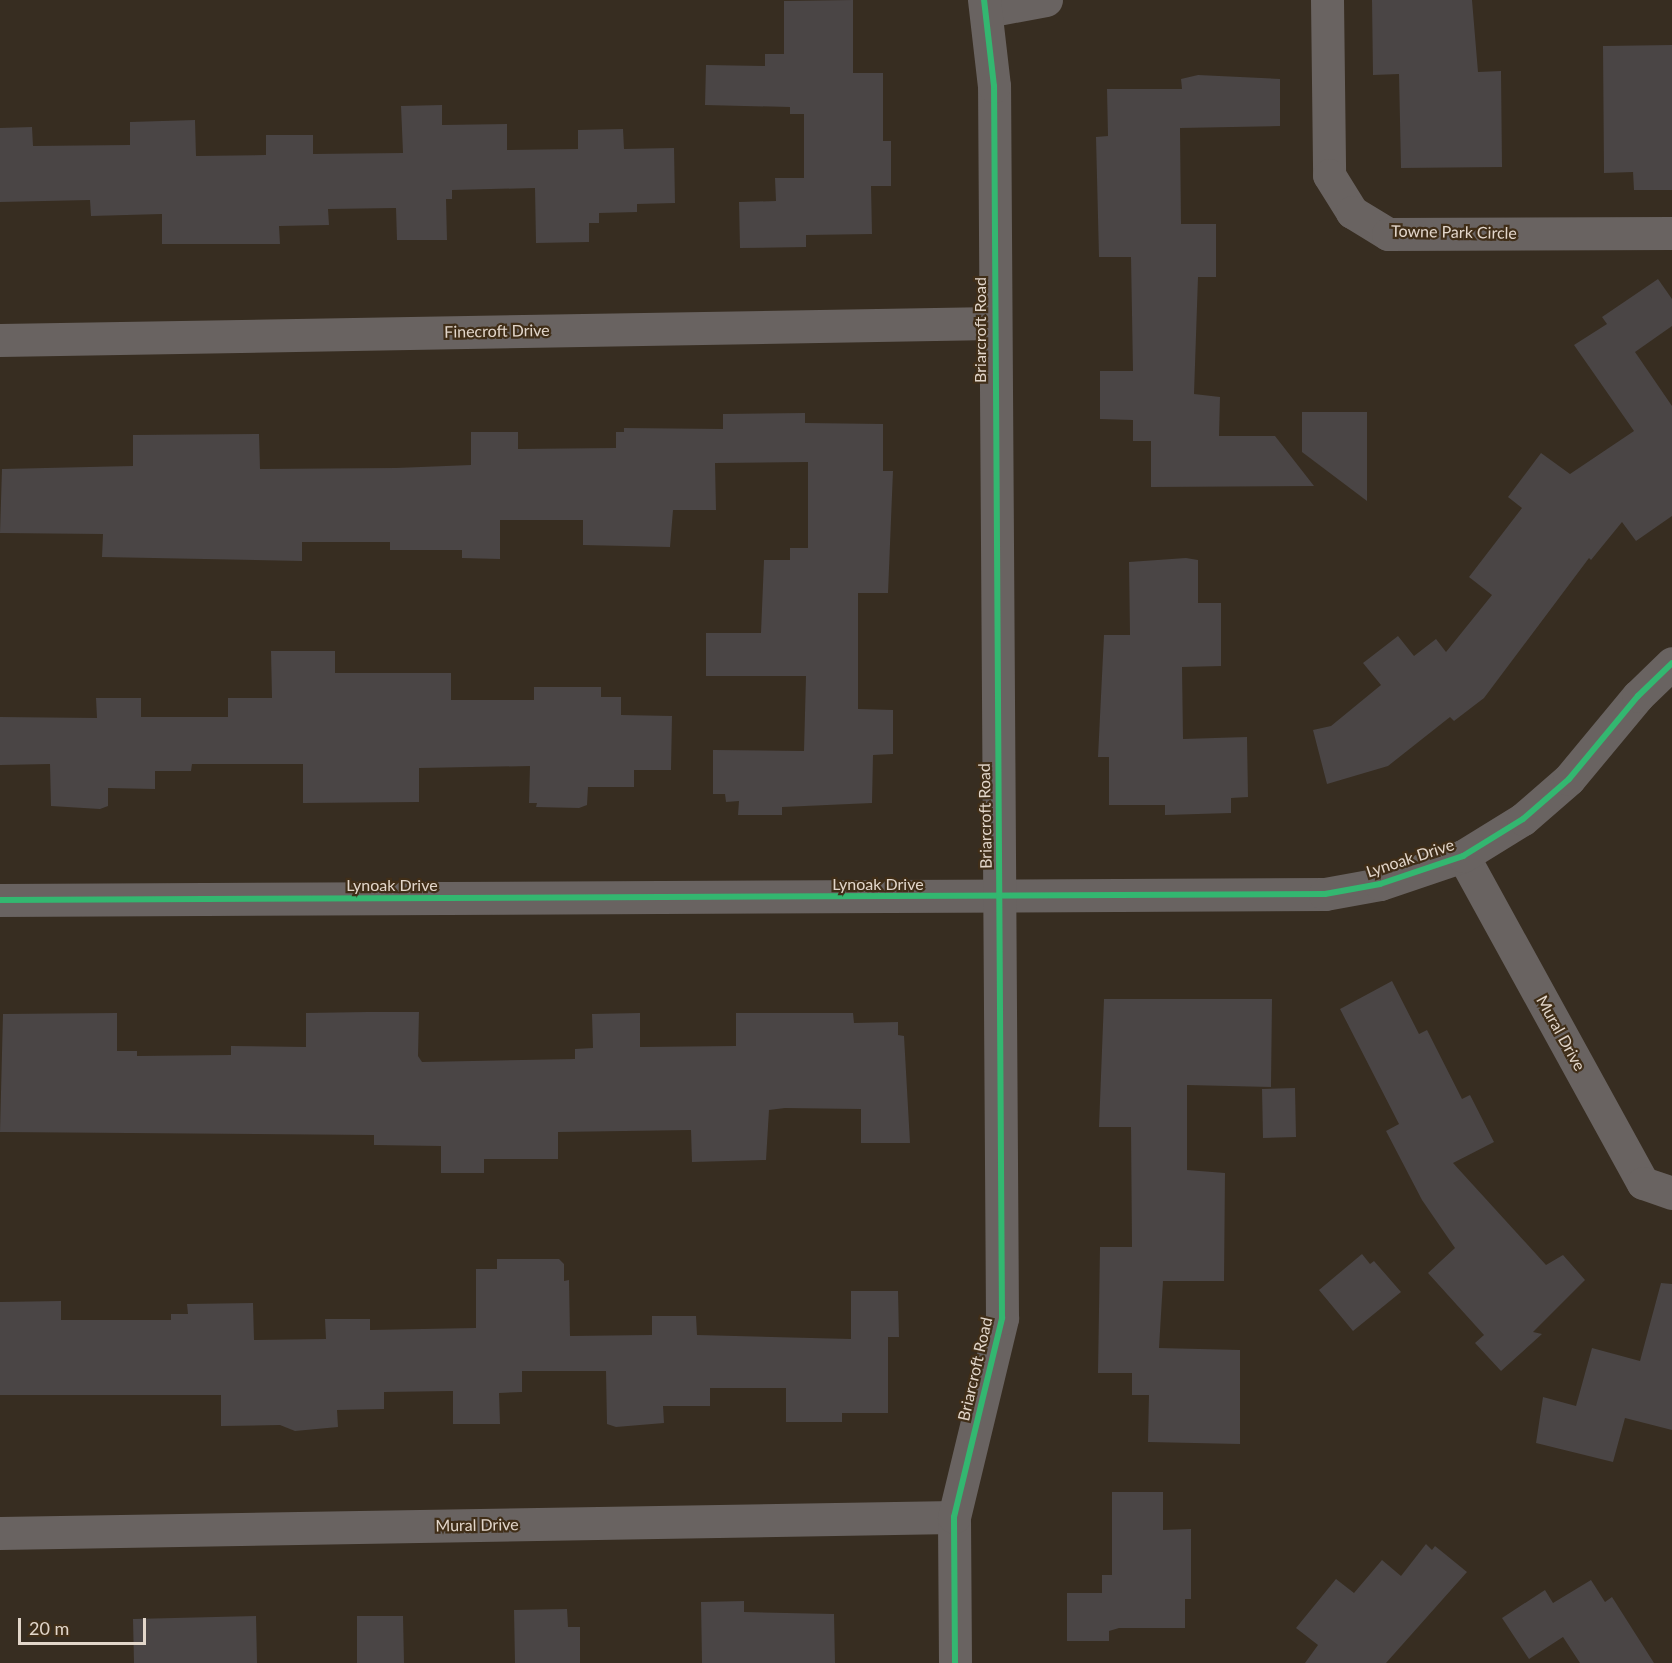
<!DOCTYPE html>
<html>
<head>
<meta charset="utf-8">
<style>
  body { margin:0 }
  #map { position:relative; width:1672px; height:1663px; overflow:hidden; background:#372d21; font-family:Lato,sans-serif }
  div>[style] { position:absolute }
  .building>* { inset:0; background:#4a4545 }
  .minor>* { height:33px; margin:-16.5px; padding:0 16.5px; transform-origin:16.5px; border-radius:16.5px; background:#696361 }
  .cycleway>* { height:6px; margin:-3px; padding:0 3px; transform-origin:3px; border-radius:3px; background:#33b770 }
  span { translate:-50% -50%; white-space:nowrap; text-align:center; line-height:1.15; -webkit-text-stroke:4.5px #402e18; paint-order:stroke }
  .street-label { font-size:16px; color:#e2d6ca }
  .scale { position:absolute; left:18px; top:1618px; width:128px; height:27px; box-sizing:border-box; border:3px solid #e2d6ca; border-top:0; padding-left:8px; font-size:18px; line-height:21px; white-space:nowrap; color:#e2d6ca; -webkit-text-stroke:4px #402e18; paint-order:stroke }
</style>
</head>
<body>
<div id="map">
  <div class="building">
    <div style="clip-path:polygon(853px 0,853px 73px,883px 73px,883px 141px,891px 141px,891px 186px,871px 186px,872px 234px,806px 235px,806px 247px,740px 248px,739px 202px,776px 201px,775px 178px,804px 178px,804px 114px,790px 114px,790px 107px,705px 105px,706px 65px,765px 66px,765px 54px,784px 54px,784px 1px)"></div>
    <div style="clip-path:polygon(1372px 0,1472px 0,1478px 72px,1501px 71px,1502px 167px,1401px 168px,1399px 74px,1373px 75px)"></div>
    <div style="clip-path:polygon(1672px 45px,1672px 190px,1634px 190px,1633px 172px,1604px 173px,1603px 46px)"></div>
    <div style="clip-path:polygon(1198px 75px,1280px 79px,1280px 126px,1180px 128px,1181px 224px,1216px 224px,1216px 277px,1198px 277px,1194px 394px,1220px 397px,1219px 436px,1275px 436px,1314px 486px,1151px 487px,1151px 441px,1133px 441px,1133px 420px,1100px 419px,1100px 371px,1133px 371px,1131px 257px,1099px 257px,1096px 137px,1108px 136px,1107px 89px,1182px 89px,1181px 79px)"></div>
    <div style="clip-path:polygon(442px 105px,442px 125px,507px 124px,507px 150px,578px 149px,578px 130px,623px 129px,624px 149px,674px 148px,675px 203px,637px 204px,637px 212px,599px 213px,599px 223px,589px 223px,589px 242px,536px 243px,535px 188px,452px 190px,452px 199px,446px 199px,447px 240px,397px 240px,396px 208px,328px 209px,329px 225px,279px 226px,280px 244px,162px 244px,162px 214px,91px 216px,90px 200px,0 202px,0 128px,32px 127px,33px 146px,130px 145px,130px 122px,195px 120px,196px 156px,266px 155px,266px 135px,313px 135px,313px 154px,403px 153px,401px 106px)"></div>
    <div style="clip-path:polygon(1658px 279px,1672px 299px,1672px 326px,1635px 352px,1672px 406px,1672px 516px,1636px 541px,1622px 522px,1591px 560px,1589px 558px,1484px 698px,1454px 721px,1450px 717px,1388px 766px,1327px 784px,1313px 730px,1331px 726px,1381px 685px,1363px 663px,1398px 636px,1414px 656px,1436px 639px,1446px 652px,1492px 595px,1469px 577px,1522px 508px,1508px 497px,1541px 453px,1570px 474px,1634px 431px,1574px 345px,1607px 324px,1602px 317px)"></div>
    <div style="clip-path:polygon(1302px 412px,1367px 412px,1367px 501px,1302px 452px)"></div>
    <div style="clip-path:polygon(805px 413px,805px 423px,883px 424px,883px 471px,893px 471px,888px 593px,858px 593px,858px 709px,893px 710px,893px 754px,873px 755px,872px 803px,782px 807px,782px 815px,738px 815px,739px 801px,726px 802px,725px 794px,713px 794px,713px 750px,804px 751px,806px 676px,706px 676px,706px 633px,761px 633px,764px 560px,790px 560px,790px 548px,808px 548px,808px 462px,715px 463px,716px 510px,673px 510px,670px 547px,583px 545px,583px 520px,500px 520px,500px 559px,462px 558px,462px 550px,390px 550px,390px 542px,302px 542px,302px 561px,102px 557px,103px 534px,0 533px,2px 469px,133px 466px,133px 435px,259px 434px,260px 469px,396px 468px,471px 465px,471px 432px,518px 432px,518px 449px,616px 448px,616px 432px,624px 432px,624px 428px,723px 429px,723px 414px)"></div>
    <div style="clip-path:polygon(1186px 558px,1198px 560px,1198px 603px,1221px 603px,1221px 666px,1182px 667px,1183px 739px,1247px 737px,1248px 797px,1231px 798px,1231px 813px,1165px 815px,1165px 805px,1109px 805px,1109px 757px,1098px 757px,1104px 635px,1130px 635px,1129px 562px)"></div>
    <div style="clip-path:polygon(271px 651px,335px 651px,335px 673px,451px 673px,451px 700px,534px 700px,534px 687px,601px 687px,601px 697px,621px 697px,621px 715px,672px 716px,671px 770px,634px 770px,634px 787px,588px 787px,587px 805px,579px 808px,536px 807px,537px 803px,529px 803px,530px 766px,419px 768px,419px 802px,303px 803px,303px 764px,192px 764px,191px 771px,155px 771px,155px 789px,108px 788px,108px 806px,100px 809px,51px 806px,50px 764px,0 765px,0 717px,97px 718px,96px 698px,141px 698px,141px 717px,228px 717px,228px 698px,272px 698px)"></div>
    <div style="clip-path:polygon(1392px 981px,1419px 1034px,1427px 1030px,1462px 1099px,1470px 1095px,1494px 1142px,1453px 1163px,1546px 1265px,1563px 1255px,1585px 1280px,1533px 1332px,1542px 1334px,1501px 1371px,1475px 1343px,1484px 1335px,1428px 1273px,1455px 1248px,1422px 1200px,1386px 1131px,1399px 1124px,1340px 1009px)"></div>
    <div style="clip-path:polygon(1104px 999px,1272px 999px,1271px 1087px,1187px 1085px,1187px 1170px,1225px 1173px,1224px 1281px,1163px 1281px,1159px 1348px,1240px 1350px,1240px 1444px,1148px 1442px,1149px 1395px,1132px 1395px,1132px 1373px,1098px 1373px,1100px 1247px,1132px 1247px,1131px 1127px,1099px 1127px)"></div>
    <div style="clip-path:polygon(368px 1012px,419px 1012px,418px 1056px,422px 1062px,575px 1059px,575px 1049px,593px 1048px,592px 1014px,640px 1013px,640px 1047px,736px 1046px,736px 1013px,853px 1013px,854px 1023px,898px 1022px,898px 1035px,904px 1036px,910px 1143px,861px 1143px,861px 1109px,785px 1108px,769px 1110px,766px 1160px,692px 1162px,691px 1130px,558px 1132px,558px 1159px,484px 1159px,484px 1173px,441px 1173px,441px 1146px,374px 1145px,374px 1135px,0 1132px,3px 1014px,117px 1013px,117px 1051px,137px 1051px,137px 1056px,231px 1055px,231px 1046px,306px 1047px,306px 1013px)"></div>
    <div style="clip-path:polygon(1295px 1088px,1296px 1137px,1263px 1138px,1262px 1089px)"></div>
    <div style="clip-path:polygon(1362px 1254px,1370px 1264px,1374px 1261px,1401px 1292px,1353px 1331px,1319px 1290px)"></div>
    <div style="clip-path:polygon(497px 1259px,559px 1259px,564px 1264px,564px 1281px,569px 1280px,570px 1336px,652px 1335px,652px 1316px,696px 1316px,697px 1335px,851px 1339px,851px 1291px,898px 1291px,899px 1337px,888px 1337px,888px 1413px,842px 1413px,842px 1422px,786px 1422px,786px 1388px,710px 1388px,710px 1406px,663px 1406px,664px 1423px,616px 1427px,607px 1424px,606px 1371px,522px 1371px,522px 1392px,499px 1393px,500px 1424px,453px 1424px,453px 1391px,384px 1392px,384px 1409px,337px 1410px,338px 1427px,295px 1431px,280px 1425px,221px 1426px,221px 1395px,0 1395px,0 1302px,61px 1301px,61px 1320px,171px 1320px,171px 1314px,188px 1314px,187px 1304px,253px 1303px,254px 1340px,326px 1339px,325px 1319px,370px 1319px,370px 1330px,476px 1328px,476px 1269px,497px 1269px)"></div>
    <div style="clip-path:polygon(1661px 1283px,1672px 1284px,1672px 1430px,1625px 1418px,1613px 1462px,1536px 1443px,1543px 1397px,1576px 1406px,1592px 1348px,1640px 1361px)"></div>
    <div style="clip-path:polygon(1112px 1492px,1163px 1492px,1163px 1530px,1191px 1529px,1191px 1599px,1185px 1599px,1185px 1628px,1119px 1628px,1109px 1631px,1109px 1641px,1067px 1641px,1067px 1593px,1102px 1593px,1102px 1575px,1112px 1575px)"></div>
    <div style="clip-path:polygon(1426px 1544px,1432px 1550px,1435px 1546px,1467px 1572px,1386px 1663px,1305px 1663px,1318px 1645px,1296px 1628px,1336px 1579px,1354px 1593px,1382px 1560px,1401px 1576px)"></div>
    <div style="clip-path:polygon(1591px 1580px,1605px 1602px,1612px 1597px,1654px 1663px,1580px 1663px,1563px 1637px,1529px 1659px,1502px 1618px,1545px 1590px,1553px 1603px)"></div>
    <div style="clip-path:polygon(744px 1601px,744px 1612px,834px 1614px,835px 1663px,702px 1663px,701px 1602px)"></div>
    <div style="clip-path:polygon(567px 1609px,568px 1627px,580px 1627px,580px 1663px,515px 1663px,514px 1610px)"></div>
    <div style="clip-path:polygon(256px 1616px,257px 1663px,134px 1663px,133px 1619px)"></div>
    <div style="clip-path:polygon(357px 1616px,403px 1616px,404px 1663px,357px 1663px)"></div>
  </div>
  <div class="minor">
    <div style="left:1327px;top:0;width:175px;rotate:89.3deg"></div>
    <div style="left:1329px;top:175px;width:44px;rotate:58.1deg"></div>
    <div style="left:1352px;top:212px;width:42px;rotate:31.4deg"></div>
    <div style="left:1388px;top:234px;width:284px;rotate:-0.2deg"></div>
    <div style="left:987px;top:11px;width:60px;rotate:-10.6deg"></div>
    <div style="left:0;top:340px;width:993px;rotate:-0.98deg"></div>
    <div style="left:1463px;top:856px;width:373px;rotate:61.2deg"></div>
    <div style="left:1643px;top:1183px;width:31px;rotate:19deg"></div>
    <div style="left:0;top:900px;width:1325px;rotate:-0.26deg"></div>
    <div style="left:1325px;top:894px;width:56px;rotate:-10.3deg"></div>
    <div style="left:1380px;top:884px;width:88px;rotate:-18.6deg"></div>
    <div style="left:1463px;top:856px;width:70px;rotate:-31.7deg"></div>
    <div style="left:1523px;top:819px;width:61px;rotate:-41deg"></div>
    <div style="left:1569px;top:779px;width:108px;rotate:-50.3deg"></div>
    <div style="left:1638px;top:696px;width:47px;rotate:-44.1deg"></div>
    <div style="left:0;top:1533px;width:954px;rotate:-0.96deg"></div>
    <div style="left:955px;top:1663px;width:146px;rotate:-90.4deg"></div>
    <div style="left:954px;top:1517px;width:205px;rotate:-76.4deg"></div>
    <div style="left:1002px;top:1318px;width:1232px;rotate:-90.37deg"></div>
    <div style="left:994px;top:86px;width:87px;rotate:-96.6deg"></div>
  </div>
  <div class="cycleway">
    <div style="left:0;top:900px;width:1325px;rotate:-0.26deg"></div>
    <div style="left:1325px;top:894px;width:56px;rotate:-10.3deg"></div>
    <div style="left:1380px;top:884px;width:88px;rotate:-18.6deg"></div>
    <div style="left:1463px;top:856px;width:70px;rotate:-31.7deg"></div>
    <div style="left:1523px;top:819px;width:61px;rotate:-41deg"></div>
    <div style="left:1569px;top:779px;width:108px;rotate:-50.3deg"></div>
    <div style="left:1638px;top:696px;width:47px;rotate:-44.1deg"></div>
    <div style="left:955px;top:1663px;width:146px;rotate:-90.4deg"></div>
    <div style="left:954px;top:1517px;width:205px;rotate:-76.4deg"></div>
    <div style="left:1002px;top:1318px;width:1232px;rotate:-90.37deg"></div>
    <div style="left:994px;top:86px;width:87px;rotate:-96.6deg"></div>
  </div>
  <div class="street-label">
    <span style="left:1454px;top:232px;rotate:1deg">Towne Park Circle</span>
    <span style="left:980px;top:330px;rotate:-90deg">Briarcroft Road</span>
    <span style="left:497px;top:331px;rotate:-1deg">Finecroft Drive</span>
    <span style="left:985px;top:816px;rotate:-91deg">Briarcroft Road</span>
    <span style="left:1410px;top:858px;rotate:-18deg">Lynoak Drive</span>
    <span style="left:878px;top:884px">Lynoak Drive</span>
    <span style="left:392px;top:885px">Lynoak Drive</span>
    <span style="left:1561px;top:1033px;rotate:61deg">Mural Drive</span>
    <span style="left:975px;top:1369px;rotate:-77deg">Briarcroft Road</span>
    <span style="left:477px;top:1525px;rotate:-1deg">Mural Drive</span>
  </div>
  <div class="scale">20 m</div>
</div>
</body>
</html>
